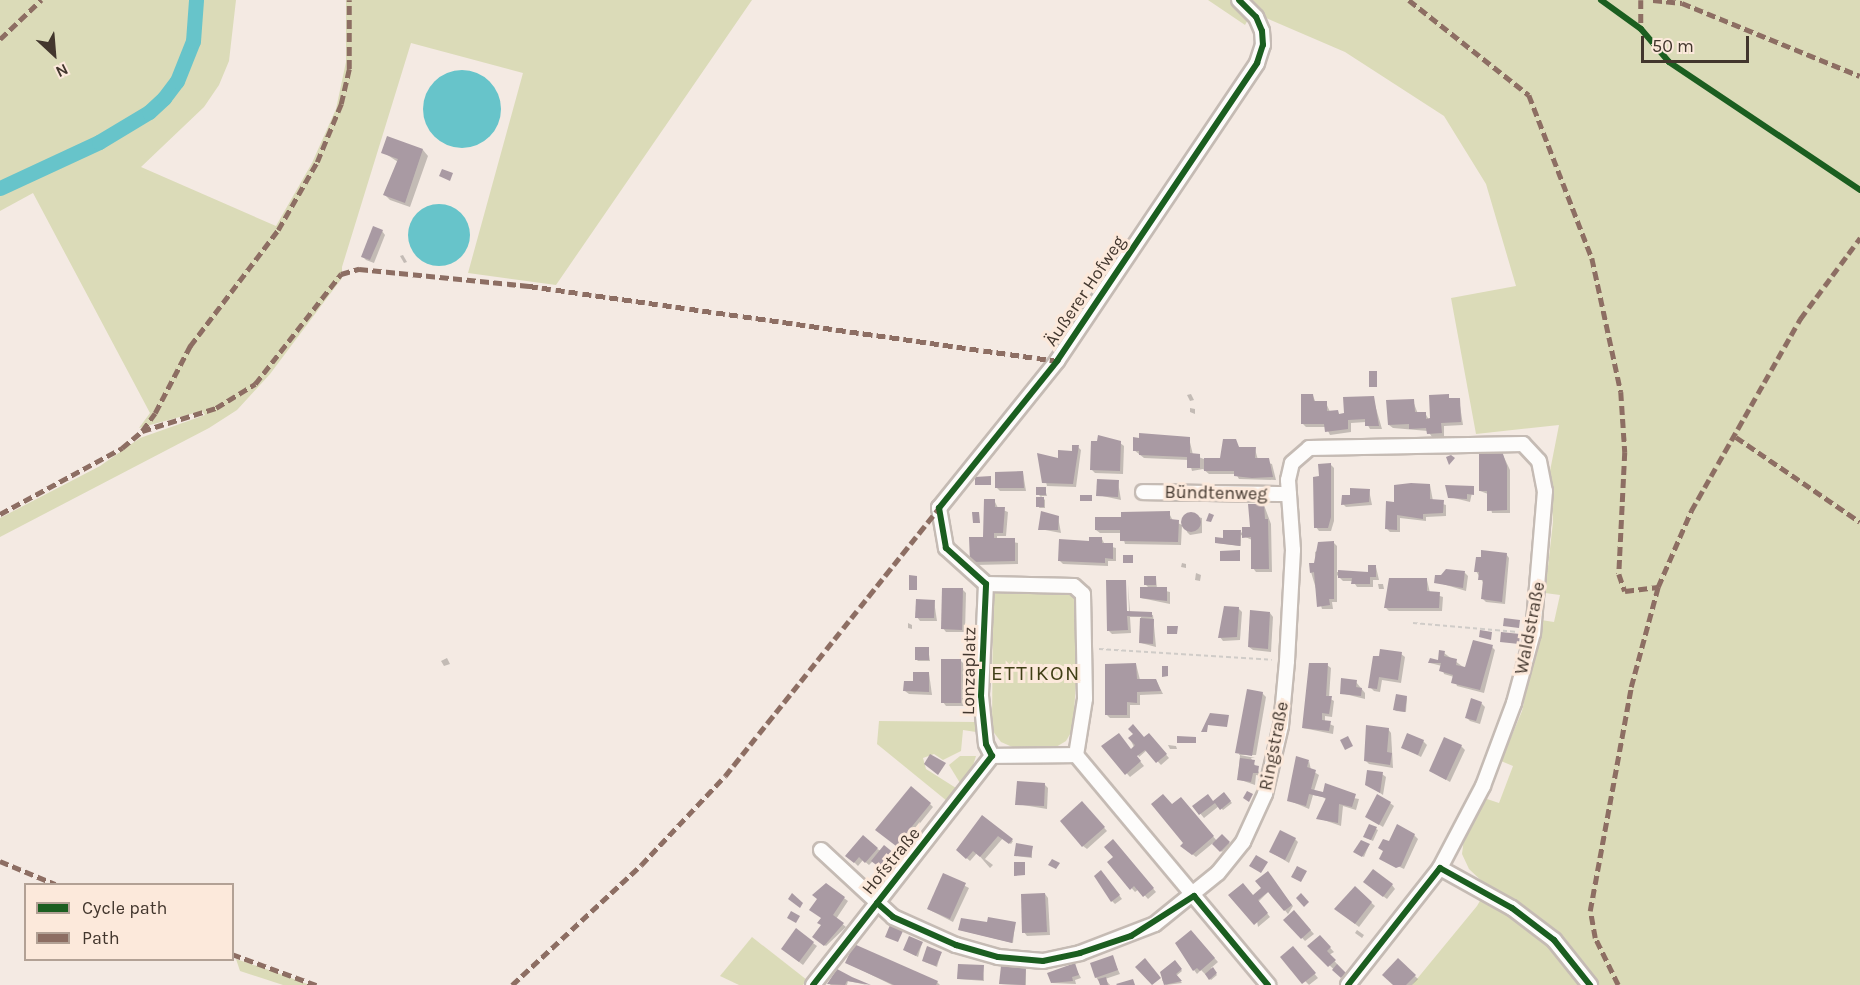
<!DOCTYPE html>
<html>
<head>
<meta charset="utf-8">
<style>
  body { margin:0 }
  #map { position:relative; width:1860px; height:985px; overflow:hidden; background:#f4eae3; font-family:Karla,sans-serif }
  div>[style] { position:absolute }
  .green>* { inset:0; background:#dbdbb8 }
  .water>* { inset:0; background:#67c4ca }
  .round { border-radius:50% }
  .shadow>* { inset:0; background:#0003 }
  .canal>* { height:15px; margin:-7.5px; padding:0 7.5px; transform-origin:7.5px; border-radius:7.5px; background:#67c4ca }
  .building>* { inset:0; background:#a99aa3 }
  .path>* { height:2px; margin-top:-1px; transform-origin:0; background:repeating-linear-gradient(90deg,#d0ccc8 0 4.5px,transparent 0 7.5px) }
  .roads { filter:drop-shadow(2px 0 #c5bbb4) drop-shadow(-2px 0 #c5bbb4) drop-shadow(0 2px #c5bbb4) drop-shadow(0 -2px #c5bbb4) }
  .minor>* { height:14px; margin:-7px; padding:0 7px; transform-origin:7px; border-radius:7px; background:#fdfcfb }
  .quiet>* { height:4.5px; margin-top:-2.25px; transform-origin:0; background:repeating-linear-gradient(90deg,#8d6e63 0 9px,transparent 0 13.5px) }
  .cycleway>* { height:6px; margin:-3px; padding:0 3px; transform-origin:3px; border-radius:3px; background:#1b5e20 }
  span { translate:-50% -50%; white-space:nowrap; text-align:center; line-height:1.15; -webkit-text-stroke:6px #fce9db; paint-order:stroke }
  .street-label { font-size:18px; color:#42362d }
  .quarter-label { font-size:21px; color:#413f16; letter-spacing:1.5px }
  .legend { position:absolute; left:24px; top:883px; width:210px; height:78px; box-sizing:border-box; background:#fce9db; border:2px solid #b2a195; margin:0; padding:8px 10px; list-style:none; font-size:18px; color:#42362d }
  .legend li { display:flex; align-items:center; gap:12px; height:30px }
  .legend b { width:30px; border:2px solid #b2a195 }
  .north { position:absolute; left:24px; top:24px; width:60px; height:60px; -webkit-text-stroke:4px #fce9db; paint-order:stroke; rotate:154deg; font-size:16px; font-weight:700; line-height:24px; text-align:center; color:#42362d }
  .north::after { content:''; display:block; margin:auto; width:21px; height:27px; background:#42362d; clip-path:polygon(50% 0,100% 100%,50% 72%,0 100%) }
  .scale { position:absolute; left:1641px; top:36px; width:108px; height:27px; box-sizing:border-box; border:3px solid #42362d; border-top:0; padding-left:8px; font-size:18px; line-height:21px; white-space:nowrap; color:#42362d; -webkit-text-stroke:4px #fce9db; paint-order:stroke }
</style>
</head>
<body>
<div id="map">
  <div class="green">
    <div style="clip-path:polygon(0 0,236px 0,229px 61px,219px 85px,204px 107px,141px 167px,276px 226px,312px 163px,336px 109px,346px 62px,346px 0,752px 0,556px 285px,468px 273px,523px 73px,411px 43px,342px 267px,342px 278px,270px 374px,237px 410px,209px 428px,0 537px,0 518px,100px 466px,140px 438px,205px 415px,202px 411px,139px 428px,150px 413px,33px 193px,0 211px)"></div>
    <div style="clip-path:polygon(1208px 0,1860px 0,1860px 985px,1412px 985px,1477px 906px,1488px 887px,1469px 869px,1462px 854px,1464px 838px,1484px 798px,1499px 803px,1513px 766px,1501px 761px,1522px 711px,1541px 620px,1554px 622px,1560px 595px,1545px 593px,1553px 522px,1550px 471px,1559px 425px,1476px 434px,1451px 298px,1516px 286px,1486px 184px,1444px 116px,1345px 52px,1266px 18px,1266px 22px,1250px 16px,1245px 25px)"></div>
    <div style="clip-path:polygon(1070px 589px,1081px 601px,1073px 729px,1066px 741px,1056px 747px,1017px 749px,1001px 742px,992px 730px,993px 593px)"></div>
    <div style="clip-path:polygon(879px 721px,975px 722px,976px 732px,963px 730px,961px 751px,943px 760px,934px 754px,923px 758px,926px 769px,956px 788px,947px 801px,877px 744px)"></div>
    <div style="clip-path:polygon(960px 756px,976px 756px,971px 772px,960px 783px,949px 765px)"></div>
    <div style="clip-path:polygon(752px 937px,807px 980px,803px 985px,739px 985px,720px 976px)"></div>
    <div style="clip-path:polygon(236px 959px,272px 971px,310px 985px,283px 985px,240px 971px)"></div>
  </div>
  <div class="water">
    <div class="round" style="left:423px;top:70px;width:78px;height:78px"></div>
    <div class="round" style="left:408px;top:204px;width:62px;height:62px"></div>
  </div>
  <div class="shadow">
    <div style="clip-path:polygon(423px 150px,428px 156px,410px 207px,390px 200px,385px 195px,398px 162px,383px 152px)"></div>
    <div style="clip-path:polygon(382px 231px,385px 235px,374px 263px,366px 260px,362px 256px)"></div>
    <div style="clip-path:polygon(400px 256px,403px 255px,407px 262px,404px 263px)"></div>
    <div style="clip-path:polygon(1187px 395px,1191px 394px,1194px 400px,1190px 401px)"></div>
    <div style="clip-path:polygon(1313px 396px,1316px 403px,1326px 403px,1330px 412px,1341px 415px,1373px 398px,1382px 429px,1370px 429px,1366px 422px,1351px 423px,1351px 432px,1330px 435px,1326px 427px,1306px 427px,1303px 424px)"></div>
    <div style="clip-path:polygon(1459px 399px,1463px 425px,1444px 426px,1444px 437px,1432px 437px,1428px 431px,1393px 428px,1389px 425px,1413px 401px,1418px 414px,1425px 413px,1429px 420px)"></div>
    <div style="clip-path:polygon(1190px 408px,1195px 409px,1195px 414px,1190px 412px)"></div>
    <div style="clip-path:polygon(1189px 438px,1193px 455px,1204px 459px,1221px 459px,1235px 441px,1240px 449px,1255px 449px,1258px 460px,1272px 464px,1276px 480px,1239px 479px,1236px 474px,1209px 474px,1203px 469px,1192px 471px,1189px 460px,1144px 458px,1134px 450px)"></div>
    <div style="clip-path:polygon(1120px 443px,1124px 446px,1123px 474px,1095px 473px,1091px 469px)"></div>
    <div style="clip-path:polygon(1078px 447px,1081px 450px,1076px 487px,1047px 486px,1039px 454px,1059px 460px)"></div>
    <div style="clip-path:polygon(1502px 453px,1510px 470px,1510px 513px,1492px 513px,1488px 494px,1480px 491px)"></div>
    <div style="clip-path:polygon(1331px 465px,1334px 468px,1334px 521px,1331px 531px,1319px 531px,1316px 527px,1320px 478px)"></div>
    <div style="clip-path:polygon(1023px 473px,1026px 491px,1000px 491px,996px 487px)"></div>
    <div style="clip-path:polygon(1118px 482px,1121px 500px,1098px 495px)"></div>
    <div style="clip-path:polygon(1430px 485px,1433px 501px,1446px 505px,1446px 516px,1426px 517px,1426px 521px,1400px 518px,1400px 532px,1390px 532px,1387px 529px,1395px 503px)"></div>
    <div style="clip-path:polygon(1473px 488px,1470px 502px,1450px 497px)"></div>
    <div style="clip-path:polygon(1045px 489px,1047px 496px,1041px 496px,1045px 500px,1045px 508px,1039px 508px,1042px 498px,1038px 494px)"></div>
    <div style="clip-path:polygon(1369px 490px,1372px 505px,1346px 507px,1343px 504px)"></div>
    <div style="clip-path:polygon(994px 500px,998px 508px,1008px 512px,1006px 536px,997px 536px,997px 539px,1018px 543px,1018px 564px,975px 565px,971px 561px,985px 539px)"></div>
    <div style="clip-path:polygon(1264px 505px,1271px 524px,1272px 572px,1256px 572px,1253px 568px,1252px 540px,1241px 535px,1241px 546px,1217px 543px,1252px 528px)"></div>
    <div style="clip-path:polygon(1169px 513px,1173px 521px,1182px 525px,1181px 545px,1125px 544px,1122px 533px,1100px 533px,1096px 530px,1123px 518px)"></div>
    <div style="clip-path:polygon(1185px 514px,1202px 518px,1202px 533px,1190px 535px,1187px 532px)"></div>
    <div style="clip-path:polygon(1058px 517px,1061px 533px,1040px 529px)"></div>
    <div style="clip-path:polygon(1102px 539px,1105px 545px,1116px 548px,1116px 561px,1108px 561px,1108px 566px,1063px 564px,1059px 560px)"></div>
    <div style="clip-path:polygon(1334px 543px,1337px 546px,1337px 572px,1370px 573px,1376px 567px,1379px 580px,1373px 580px,1373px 587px,1357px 587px,1353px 581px,1343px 581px,1337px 575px,1337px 602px,1332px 602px,1333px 609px,1322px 609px,1311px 572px,1316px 565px,1315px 552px)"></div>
    <div style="clip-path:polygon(1506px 554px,1509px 558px,1505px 604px,1486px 602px,1483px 599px,1484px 584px,1476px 571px)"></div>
    <div style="clip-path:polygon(1182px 563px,1186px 564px,1186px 568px,1181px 567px)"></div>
    <div style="clip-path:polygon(1196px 573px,1201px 575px,1200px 581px,1195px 580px)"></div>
    <div style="clip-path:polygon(1465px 573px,1468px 576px,1466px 591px,1436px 582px)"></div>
    <div style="clip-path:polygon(1156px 578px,1157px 589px,1170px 592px,1170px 604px,1141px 598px,1149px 588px,1145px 584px)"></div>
    <div style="clip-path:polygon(1427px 580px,1430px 593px,1443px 597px,1442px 611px,1389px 611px,1386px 608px)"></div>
    <div style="clip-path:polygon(1128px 584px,1130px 612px,1153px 615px,1156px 647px,1141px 643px,1141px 617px,1130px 617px,1131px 633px,1112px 634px,1108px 630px,1129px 612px)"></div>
    <div style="clip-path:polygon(1378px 584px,1383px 584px,1384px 589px,1379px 589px)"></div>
    <div style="clip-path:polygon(963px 590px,966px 593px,965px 632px,946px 632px,943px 628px)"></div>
    <div style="clip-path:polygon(934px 601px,937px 621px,920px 621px,917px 617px)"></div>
    <div style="clip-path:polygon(1238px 608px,1242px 612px,1240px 640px,1223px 641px,1220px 637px)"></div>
    <div style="clip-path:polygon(1270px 613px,1273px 617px,1271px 652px,1253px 650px,1249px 647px)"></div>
    <div style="clip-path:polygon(908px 623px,912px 625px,912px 629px,908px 628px)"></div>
    <div style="clip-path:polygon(1492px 647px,1495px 650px,1484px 693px,1457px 686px,1454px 677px,1444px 674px,1442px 666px,1430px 663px,1439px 662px,1444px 653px,1466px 669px)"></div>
    <div style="clip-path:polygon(928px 648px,930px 661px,918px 661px,917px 660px)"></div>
    <div style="clip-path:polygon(1401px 654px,1405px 657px,1401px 683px,1382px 680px,1380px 692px,1374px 691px,1370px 687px,1380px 658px)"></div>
    <div style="clip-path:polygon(447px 658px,450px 664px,444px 666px,441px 661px)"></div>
    <div style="clip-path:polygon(960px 660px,964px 664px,964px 706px,946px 706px,943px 702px)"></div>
    <div style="clip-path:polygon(1136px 664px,1140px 680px,1156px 680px,1163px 694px,1140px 695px,1140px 705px,1130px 705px,1130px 718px,1110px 718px,1107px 715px)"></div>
    <div style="clip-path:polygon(1327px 665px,1331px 668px,1329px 698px,1334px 701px,1332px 717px,1325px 716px,1325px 722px,1334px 726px,1333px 734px,1303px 728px)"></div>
    <div style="clip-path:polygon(929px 673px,932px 695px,909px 694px,905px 691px)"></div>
    <div style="clip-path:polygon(1356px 682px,1365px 693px,1365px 699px,1341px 693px)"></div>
    <div style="clip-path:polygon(1262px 693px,1266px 697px,1256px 755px,1239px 755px)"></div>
    <div style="clip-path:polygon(1407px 697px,1406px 712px,1396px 711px,1395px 710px)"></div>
    <div style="clip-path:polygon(1481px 703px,1485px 707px,1480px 724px,1470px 721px,1467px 718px)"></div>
    <div style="clip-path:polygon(1388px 729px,1391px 733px,1393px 768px,1369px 764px,1365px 760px)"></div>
    <div style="clip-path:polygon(1122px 739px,1144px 766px,1130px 777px,1103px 746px)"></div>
    <div style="clip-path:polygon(1130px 739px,1152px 739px,1169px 758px,1161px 765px,1147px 750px,1139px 757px)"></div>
    <div style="clip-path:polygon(1423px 741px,1427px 745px,1421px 757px,1403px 748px)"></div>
    <div style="clip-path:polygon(1168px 745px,1176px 746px,1177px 749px,1170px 749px)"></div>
    <div style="clip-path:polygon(1461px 746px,1465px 750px,1450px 782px,1431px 771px)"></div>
    <div style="clip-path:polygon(1240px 755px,1255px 758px,1251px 758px,1261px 776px,1256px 775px,1255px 785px,1238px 779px)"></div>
    <div style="clip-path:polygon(1309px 761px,1311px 770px,1319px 775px,1314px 791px,1359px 799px,1356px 810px,1343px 806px,1341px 826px,1318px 818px,1327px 800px,1323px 797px,1313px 795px,1309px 809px,1288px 800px)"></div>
    <div style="clip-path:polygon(1382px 774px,1386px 777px,1383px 795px,1367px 784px)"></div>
    <div style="clip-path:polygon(1044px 784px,1048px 788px,1047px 809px,1017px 804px)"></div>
    <div style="clip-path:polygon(1224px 794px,1232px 803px,1223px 810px,1219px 806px,1204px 818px,1194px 806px,1214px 802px)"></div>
    <div style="clip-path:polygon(1184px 803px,1217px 841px,1222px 836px,1230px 844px,1222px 852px,1213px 843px,1196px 857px,1186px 849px,1172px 806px)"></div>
    <div style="clip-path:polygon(1390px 803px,1394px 806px,1383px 827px,1367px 817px)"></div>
    <div style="clip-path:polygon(930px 804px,933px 807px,900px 848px,881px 833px)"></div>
    <div style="clip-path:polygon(1086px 807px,1107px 831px,1087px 849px,1083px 846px)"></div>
    <div style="clip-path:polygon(1370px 826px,1378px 830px,1373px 841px,1366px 838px)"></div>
    <div style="clip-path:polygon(1003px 833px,1013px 841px,1011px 844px,1003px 838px,985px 859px,993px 865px,990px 868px,977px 853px,970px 861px,961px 853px)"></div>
    <div style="clip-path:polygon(1414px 835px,1418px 839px,1404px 869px,1383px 859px,1389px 843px)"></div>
    <div style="clip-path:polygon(1295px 839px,1298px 842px,1289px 863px,1271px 852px)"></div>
    <div style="clip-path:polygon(1116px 845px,1156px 892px,1148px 899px,1139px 889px,1135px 892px,1109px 862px,1115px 857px)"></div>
    <div style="clip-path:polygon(1369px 845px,1364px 857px,1356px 853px)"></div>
    <div style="clip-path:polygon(1032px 848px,1032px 858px,1015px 856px)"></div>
    <div style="clip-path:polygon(877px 849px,898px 858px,887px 872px,873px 861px,869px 865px,863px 860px,858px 866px,851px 859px)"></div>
    <div style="clip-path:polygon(944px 875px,969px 888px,953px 922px,928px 909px)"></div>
    <div style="clip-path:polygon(1105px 876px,1122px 899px,1115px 904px,1112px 901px)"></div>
    <div style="clip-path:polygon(826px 885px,848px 901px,836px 919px,846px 927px,826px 946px,814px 937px,823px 926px,818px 899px)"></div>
    <div style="clip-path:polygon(1368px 885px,1392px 885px,1395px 889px,1387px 899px)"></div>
    <div style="clip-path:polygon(1278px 887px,1293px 906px,1288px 914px,1269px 891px,1258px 902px,1270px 917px,1258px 927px,1253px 896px)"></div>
    <div style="clip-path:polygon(1355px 888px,1375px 906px,1359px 927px,1340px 912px)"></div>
    <div style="clip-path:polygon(1045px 894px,1048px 898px,1050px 935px,1027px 936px,1024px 932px)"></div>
    <div style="clip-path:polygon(1294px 912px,1314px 934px,1305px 941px,1286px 920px)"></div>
    <div style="clip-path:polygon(988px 924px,1015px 923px,1013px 943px,960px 930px)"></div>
    <div style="clip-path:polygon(1357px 930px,1364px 935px,1362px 938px,1355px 933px)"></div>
    <div style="clip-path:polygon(1191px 932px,1218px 962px,1211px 968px,1217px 975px,1211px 980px,1201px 970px,1197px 974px,1194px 970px,1177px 944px)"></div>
    <div style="clip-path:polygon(1320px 937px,1334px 952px,1329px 955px,1347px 975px,1343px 978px,1309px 946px)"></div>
    <div style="clip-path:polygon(813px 943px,817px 946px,803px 965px,786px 952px)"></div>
    <div style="clip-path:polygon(922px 943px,918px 957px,906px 951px)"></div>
    <div style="clip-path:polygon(1296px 952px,1318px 978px,1309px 985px,1282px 957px)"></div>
    <div style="clip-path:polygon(941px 953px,937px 967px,925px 962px)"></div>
    <div style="clip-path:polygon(1112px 957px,1120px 974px,1105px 979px,1110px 985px,1101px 985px,1096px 977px)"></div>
    <div style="clip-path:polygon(1398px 960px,1418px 979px,1412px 985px,1394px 985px)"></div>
    <div style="clip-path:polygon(1175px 962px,1182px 971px,1176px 976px,1182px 983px,1166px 985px,1162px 980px)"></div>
    <div style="clip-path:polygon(847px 963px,937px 982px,940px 985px,892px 985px)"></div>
    <div style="clip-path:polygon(1074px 965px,1081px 978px,1075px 980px,1076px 984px,1052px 983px)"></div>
    <div style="clip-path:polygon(983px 966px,984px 981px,959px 979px)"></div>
    <div style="clip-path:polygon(1026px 969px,1026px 985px,1001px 984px)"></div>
    <div style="clip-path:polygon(837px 971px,867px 985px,848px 981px,847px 985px,830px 985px)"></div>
  </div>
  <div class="canal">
    <div style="left:0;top:188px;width:109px;rotate:-24.9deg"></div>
    <div style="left:99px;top:142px;width:58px;rotate:-31deg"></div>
    <div style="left:149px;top:112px;width:21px;rotate:-43deg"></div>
    <div style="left:164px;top:98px;width:21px;rotate:-53deg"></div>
    <div style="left:177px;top:81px;width:43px;rotate:-68.2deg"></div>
    <div style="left:193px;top:41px;width:41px;rotate:-85.8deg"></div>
  </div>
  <div class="building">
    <div style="clip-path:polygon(387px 136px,423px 149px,405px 203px,383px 195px,398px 159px,381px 153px)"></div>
    <div style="clip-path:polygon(442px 169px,453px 173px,450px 181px,439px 176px)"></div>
    <div style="clip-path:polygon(373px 226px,383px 230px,370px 260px,361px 257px)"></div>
    <div style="clip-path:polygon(1369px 371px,1377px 371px,1377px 387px,1369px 387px)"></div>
    <div style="clip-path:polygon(1301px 394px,1313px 394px,1314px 401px,1327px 401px,1327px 411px,1338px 410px,1339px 414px,1344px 413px,1343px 397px,1374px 396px,1379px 426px,1365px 426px,1365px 419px,1348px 420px,1348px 429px,1325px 432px,1324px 424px,1301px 424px)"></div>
    <div style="clip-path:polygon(1449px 394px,1449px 398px,1460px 398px,1461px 422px,1441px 423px,1442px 433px,1427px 434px,1426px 428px,1409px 429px,1409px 424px,1388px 425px,1386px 400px,1414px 399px,1415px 412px,1426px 412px,1426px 419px,1430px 418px,1429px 395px)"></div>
    <div style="clip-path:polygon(1139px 433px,1190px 437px,1190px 453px,1200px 454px,1200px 468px,1187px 468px,1187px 457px,1139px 455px,1139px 451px,1133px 451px,1133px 437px,1139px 438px)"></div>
    <div style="clip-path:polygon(1098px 435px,1121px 441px,1120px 471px,1090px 470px,1091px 441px,1097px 441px)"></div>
    <div style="clip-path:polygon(1223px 439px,1236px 439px,1239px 447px,1256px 447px,1255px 458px,1269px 458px,1273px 477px,1252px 478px,1234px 476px,1234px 471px,1204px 471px,1204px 458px,1220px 458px)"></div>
    <div style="clip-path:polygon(1072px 445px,1079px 445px,1073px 484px,1042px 483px,1037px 453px,1058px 458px,1058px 450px,1072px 451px)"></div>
    <div style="clip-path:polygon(1502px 451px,1507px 466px,1507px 510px,1487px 511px,1487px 491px,1479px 491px,1479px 452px)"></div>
    <div style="clip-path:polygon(1451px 455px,1455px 458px,1449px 465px,1446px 457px)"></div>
    <div style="clip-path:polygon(1331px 463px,1331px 517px,1328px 528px,1314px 528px,1313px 477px,1319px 476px,1318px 464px)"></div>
    <div style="clip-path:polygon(1023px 471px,1024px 488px,995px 488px,995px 472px)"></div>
    <div style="clip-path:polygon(991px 476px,991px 485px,975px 485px,975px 477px)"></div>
    <div style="clip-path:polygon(1097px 479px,1119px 480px,1118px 497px,1096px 496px)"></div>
    <div style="clip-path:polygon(1411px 483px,1430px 484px,1430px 499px,1444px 500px,1443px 513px,1423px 514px,1423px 519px,1397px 515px,1397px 530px,1385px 529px,1386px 501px,1394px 502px,1394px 485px)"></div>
    <div style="clip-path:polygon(1445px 485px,1474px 486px,1474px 495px,1467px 494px,1467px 499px,1448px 498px)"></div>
    <div style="clip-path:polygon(1036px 487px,1046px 487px,1046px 495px,1036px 495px)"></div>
    <div style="clip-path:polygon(1350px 488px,1370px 489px,1369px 502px,1341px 505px,1342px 495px,1350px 495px)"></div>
    <div style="clip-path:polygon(1080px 495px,1092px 495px,1092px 501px,1080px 501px)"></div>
    <div style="clip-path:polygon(1036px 497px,1044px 497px,1044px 507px,1036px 507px)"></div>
    <div style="clip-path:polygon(984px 499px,995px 499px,995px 507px,1005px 507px,1003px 533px,994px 533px,994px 538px,1015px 538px,1015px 561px,970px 562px,969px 537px,983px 537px)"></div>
    <div style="clip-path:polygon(1248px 504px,1264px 504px,1265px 519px,1268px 519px,1269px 569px,1251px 569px,1251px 537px,1242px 538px,1242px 527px,1250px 527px)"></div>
    <div style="clip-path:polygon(1041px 511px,1059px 516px,1058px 530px,1038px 530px)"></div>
    <div style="clip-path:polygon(1170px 511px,1170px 519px,1179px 520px,1178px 542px,1120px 541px,1120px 530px,1095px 530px,1095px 517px,1121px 517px,1121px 512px)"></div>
    <div style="clip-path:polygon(972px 512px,979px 512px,980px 523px,973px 523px)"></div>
    <div class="round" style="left:1181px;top:512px;width:20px;height:20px"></div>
    <div style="clip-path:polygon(1209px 513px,1214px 515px,1211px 522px,1206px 521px)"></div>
    <div style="clip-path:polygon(1223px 530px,1241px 530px,1240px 546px,1215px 543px,1215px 537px,1223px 538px)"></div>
    <div style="clip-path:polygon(1089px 537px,1102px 537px,1102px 543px,1113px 543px,1113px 559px,1105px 558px,1105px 563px,1058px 561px,1059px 539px,1089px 541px)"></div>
    <div style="clip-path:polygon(1334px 541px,1334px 599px,1329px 599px,1330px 605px,1317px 607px,1314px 572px,1310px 573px,1309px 563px,1314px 563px,1318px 542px)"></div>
    <div style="clip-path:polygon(1240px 550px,1240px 561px,1220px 561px,1220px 551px)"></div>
    <div style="clip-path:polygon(1481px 550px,1507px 553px,1502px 602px,1481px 599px,1483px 580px,1478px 580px,1479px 572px,1474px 572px,1476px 557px,1481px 557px)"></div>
    <div style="clip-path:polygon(1123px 555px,1133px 555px,1133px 563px,1123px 563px)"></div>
    <div style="clip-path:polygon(1368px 565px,1376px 565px,1376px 577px,1370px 577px,1370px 584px,1351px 584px,1352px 578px,1338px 578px,1338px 570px,1368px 572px)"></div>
    <div style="clip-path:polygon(1446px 569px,1465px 571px,1463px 588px,1434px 583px,1435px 575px,1441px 575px)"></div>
    <div style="clip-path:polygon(909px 575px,917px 576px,917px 590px,909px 590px)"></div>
    <div style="clip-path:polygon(1144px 576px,1156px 576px,1156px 585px,1144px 585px)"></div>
    <div style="clip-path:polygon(1389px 578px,1427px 578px,1427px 591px,1440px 592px,1439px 608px,1384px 608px)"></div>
    <div style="clip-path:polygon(1106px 580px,1126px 580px,1127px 611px,1152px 612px,1152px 617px,1127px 616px,1128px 630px,1107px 631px)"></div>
    <div style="clip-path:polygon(1140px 587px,1167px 587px,1167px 601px,1140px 598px)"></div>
    <div style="clip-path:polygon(942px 588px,963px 588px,962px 630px,941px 629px)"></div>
    <div style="clip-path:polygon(916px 599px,935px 600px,934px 618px,915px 618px)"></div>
    <div style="clip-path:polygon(1224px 606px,1239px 607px,1237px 637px,1218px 638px)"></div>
    <div style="clip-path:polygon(1250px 610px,1270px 612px,1268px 649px,1248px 647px)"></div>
    <div style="clip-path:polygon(1140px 618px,1154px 619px,1153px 644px,1139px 643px)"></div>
    <div style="clip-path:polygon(1504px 618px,1520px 620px,1519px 628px,1503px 626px)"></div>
    <div style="clip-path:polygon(1167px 626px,1178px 626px,1177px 634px,1167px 634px)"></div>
    <div style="clip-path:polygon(1480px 630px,1492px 632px,1491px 640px,1479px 637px)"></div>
    <div style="clip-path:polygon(1501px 632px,1520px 634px,1519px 644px,1500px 642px)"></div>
    <div style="clip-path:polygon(1473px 640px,1493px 645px,1480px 690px,1451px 683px,1453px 675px,1439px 671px,1441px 663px,1428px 663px,1430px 658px,1438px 660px,1439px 650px,1445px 651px,1444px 656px,1457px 659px,1456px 665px,1465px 667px)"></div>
    <div style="clip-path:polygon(915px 647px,929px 647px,929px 660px,915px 660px)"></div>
    <div style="clip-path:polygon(1380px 649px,1402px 652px,1398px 680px,1379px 677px,1377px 689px,1368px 688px,1373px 656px,1379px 656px)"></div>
    <div style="clip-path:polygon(941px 659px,961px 659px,961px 703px,941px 703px)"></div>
    <div style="clip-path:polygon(1136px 663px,1137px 679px,1156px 679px,1161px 691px,1137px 692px,1137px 703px,1127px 702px,1127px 715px,1105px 715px,1105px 664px)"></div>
    <div style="clip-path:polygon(1309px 663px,1328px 663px,1326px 696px,1332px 696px,1329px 714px,1322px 713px,1322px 720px,1331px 721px,1329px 731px,1302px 728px)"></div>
    <div style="clip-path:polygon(1162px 666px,1168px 666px,1168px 676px,1162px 677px)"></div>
    <div style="clip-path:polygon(913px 672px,929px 672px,929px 692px,903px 691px,904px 681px,913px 681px)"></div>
    <div style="clip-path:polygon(1341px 678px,1357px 680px,1356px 687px,1362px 688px,1361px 696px,1340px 694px)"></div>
    <div style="clip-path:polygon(1247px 689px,1263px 692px,1252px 756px,1235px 753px)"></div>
    <div style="clip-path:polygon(1396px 694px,1407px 696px,1405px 712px,1393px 710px)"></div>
    <div style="clip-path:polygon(1471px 698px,1482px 702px,1476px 721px,1465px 718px)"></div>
    <div style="clip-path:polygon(1210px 713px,1229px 715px,1227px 727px,1208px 725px,1207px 732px,1201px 732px)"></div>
    <div style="clip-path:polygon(1133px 724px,1144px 737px,1149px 733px,1167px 754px,1156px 763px,1145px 750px,1137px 756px,1141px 761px,1125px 775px,1101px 746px,1119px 733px,1131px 749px,1135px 745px,1128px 738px,1133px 734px,1128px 729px)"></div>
    <div style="clip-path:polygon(1366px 725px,1389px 728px,1387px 752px,1392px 753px,1390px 765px,1364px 761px)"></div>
    <div style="clip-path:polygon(1407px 733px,1424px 740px,1418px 755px,1401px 748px)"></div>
    <div style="clip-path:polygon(1177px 736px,1196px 737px,1196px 743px,1177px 743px)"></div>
    <div style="clip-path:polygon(1348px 736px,1353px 746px,1345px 750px,1340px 740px)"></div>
    <div style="clip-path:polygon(1444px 737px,1462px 745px,1446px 780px,1429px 771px)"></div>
    <div style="clip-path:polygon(930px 754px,946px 763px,938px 775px,924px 764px)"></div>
    <div style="clip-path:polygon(1296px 756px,1309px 760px,1307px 767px,1316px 770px,1311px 789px,1323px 792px,1325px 783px,1356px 794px,1352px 807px,1339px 804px,1338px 823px,1316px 819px,1326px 798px,1309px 794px,1306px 806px,1287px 801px)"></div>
    <div style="clip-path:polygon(1240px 758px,1255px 760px,1254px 765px,1259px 766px,1258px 773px,1253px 773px,1251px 782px,1237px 780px)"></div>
    <div style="clip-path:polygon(1367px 770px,1383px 772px,1380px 793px,1365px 785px)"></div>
    <div style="clip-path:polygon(1017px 781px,1045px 783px,1044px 806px,1015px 805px)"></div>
    <div style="clip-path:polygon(911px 786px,931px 803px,896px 846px,875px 830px)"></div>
    <div style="clip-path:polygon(1247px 791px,1253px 794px,1249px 802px,1243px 798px)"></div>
    <div style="clip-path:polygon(1224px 792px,1231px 801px,1220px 810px,1215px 803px,1199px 815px,1192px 806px,1208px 794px,1213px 801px)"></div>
    <div style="clip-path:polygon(1163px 794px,1172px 804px,1181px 797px,1214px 836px,1192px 855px,1180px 846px,1183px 843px,1151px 804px)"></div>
    <div style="clip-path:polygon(1377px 794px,1391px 802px,1379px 825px,1365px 817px)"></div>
    <div style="clip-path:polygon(1082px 801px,1105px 827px,1082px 847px,1060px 821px)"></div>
    <div style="clip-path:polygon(982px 815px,1013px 839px,1009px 844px,998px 836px,980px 857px,973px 851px,966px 859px,956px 850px)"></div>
    <div style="clip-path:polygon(1369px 824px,1377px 827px,1371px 840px,1363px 837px)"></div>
    <div style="clip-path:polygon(1397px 824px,1415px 834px,1401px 866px,1396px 868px,1379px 859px,1383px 851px,1378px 848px,1383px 839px,1389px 841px)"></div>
    <div style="clip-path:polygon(1280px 830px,1296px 838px,1285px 860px,1269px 852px)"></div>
    <div style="clip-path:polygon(1222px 834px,1230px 842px,1220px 852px,1212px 844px)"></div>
    <div style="clip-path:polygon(863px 835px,878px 848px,865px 863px,859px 857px,854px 863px,845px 856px)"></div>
    <div style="clip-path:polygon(1113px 839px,1154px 888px,1143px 897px,1134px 886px,1130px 890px,1107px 862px,1113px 857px,1104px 847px)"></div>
    <div style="clip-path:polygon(1361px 840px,1370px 844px,1362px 857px,1353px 852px)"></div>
    <div style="clip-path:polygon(1016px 843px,1033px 846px,1031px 857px,1014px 856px)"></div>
    <div style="clip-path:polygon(884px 845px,895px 854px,883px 870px,871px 861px)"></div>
    <div style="clip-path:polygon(1256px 855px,1268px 862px,1261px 873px,1249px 866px)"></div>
    <div style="clip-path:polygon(1052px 859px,1060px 863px,1056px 869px,1048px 865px)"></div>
    <div style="clip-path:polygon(1014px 862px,1025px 862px,1025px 875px,1014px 876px)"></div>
    <div style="clip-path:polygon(1297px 866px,1307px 871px,1301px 882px,1291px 877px)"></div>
    <div style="clip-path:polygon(1373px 869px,1393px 884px,1383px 897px,1363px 882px)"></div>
    <div style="clip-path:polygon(1101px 870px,1120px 895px,1111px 902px,1094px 876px)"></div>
    <div style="clip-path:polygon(1268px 871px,1292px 905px,1284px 911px,1268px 892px,1258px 900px,1268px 913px,1254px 925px,1228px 895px,1243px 883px,1253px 895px,1261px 888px,1255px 881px)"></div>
    <div style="clip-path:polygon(943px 873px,966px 883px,950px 919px,927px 909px)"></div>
    <div style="clip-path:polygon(826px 883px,845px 897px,833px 915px,844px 923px,824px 946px,812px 937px,821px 925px,817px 923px,821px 918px,809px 910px,817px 899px,812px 895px)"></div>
    <div style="clip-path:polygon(1355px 886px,1372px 902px,1355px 924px,1334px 909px)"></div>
    <div style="clip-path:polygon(792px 893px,803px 903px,800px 908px,788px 899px)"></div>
    <div style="clip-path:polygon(1045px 893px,1047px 932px,1022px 933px,1021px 894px)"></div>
    <div style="clip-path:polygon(1301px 893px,1309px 902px,1304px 907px,1296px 898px)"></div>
    <div style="clip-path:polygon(1294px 910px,1311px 930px,1301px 939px,1283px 920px)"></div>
    <div style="clip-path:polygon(791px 911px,800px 916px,796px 923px,787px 918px)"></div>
    <div style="clip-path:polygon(988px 917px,1016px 922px,1012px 943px,958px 930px,961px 918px,987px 922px)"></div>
    <div style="clip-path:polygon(890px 925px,903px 931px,898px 942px,885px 937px)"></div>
    <div style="clip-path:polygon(796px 928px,814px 942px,799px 962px,781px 949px)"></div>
    <div style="clip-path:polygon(1191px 930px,1215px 958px,1200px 971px,1197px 968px,1193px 971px,1175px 943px)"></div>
    <div style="clip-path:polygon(1320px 935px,1331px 947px,1327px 951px,1336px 960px,1328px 967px,1307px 946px)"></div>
    <div style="clip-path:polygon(909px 936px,923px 942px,916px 956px,903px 950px)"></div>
    <div style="clip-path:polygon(854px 944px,938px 981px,936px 985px,894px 985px,845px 963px)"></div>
    <div style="clip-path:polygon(927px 946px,942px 952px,936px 966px,922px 961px)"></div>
    <div style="clip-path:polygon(1293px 946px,1316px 973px,1302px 984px,1280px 957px)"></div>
    <div style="clip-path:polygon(1113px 955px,1118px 970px,1095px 978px,1090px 963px)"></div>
    <div style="clip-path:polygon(1145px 958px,1161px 978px,1152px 985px,1135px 967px)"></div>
    <div style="clip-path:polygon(1398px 958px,1416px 975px,1406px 985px,1393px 985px,1382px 975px)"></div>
    <div style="clip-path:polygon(1175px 960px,1182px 969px,1176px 974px,1182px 981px,1164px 985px,1160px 972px)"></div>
    <div style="clip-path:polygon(1075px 963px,1079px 975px,1072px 977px,1073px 981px,1051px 983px,1047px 973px)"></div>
    <div style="clip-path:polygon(958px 964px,984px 965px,983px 980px,957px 979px)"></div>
    <div style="clip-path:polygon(1337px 964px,1346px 973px,1341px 978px,1332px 970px)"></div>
    <div style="clip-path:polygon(1001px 966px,1026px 967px,1025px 985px,999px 984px)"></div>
    <div style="clip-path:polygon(1213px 967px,1217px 973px,1209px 980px,1205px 974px)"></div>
    <div style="clip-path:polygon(837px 969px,852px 977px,871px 985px,847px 981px,845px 985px,827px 984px)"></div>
    <div style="clip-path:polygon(1106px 977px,1108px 985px,1100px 985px,1098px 979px)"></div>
    <div style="clip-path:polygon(1133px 979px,1135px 985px,1117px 985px,1116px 984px)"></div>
  </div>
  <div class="path">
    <div style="left:1413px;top:623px;width:105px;rotate:4.9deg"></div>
    <div style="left:1099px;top:649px;width:173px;rotate:3.6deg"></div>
  </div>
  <div class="roads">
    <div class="minor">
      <div style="left:1143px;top:492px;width:146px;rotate:0.8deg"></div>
      <div style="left:986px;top:584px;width:54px;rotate:-138deg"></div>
      <div style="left:946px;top:548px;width:41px;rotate:-99.9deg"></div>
      <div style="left:939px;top:508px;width:189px;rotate:-51.2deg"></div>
      <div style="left:1057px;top:361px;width:359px;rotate:-56.1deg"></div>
      <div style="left:1257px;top:63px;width:19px;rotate:-72deg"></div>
      <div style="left:1263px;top:45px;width:14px;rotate:-94deg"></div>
      <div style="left:1262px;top:31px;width:15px;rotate:-113deg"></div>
      <div style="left:1256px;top:17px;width:24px;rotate:-135deg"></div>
      <div style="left:986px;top:584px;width:88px;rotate:1.3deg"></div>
      <div style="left:1074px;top:586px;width:12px;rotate:42deg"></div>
      <div style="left:1083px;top:594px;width:105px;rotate:88.9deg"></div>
      <div style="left:1085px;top:699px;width:57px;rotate:99.1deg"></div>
      <div style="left:986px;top:584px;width:112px;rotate:92.6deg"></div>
      <div style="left:981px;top:696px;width:48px;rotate:84.1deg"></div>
      <div style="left:986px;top:744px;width:13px;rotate:63deg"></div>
      <div style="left:1076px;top:755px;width:300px;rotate:50.1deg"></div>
      <div style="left:992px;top:756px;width:84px;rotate:-0.7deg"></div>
      <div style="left:821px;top:850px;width:98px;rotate:42.9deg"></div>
      <div style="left:893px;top:917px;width:69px;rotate:24deg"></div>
      <div style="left:956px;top:945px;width:44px;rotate:15.9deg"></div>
      <div style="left:998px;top:957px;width:45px;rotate:5.1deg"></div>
      <div style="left:1043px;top:961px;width:38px;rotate:-12deg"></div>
      <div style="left:1080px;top:953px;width:80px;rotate:-21.1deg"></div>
      <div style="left:1155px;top:924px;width:81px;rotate:-39deg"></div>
      <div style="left:1218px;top:873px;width:40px;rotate:-51deg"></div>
      <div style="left:1243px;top:842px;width:53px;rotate:-65.4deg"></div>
      <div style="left:1265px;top:794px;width:70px;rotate:-76.8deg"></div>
      <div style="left:1281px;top:726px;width:65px;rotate:-84.7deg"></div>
      <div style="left:1287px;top:661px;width:111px;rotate:-86.9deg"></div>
      <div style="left:1293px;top:550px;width:70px;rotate:-94.1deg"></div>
      <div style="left:1288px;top:480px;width:17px;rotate:-77deg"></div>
      <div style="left:1292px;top:463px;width:23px;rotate:-41deg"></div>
      <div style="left:1309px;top:448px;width:214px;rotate:-1.1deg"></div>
      <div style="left:1523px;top:444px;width:23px;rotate:47deg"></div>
      <div style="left:1539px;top:461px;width:31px;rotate:79deg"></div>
      <div style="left:1545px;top:491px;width:143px;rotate:94.8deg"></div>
      <div style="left:1533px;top:633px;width:73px;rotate:105.2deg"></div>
      <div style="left:1514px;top:703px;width:89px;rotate:110.5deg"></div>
      <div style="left:1483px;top:786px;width:93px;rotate:117.7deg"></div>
      <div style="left:1440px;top:868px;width:149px;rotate:128.2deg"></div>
      <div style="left:1440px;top:868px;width:82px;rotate:29.1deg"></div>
      <div style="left:1512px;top:908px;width:53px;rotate:37.3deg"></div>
      <div style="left:1554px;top:940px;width:58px;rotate:51.3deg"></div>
      <div style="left:813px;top:985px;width:291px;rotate:-52deg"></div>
    </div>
  </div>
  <div class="quiet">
    <div style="left:1409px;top:0;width:153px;rotate:38.4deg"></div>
    <div style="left:1529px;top:95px;width:175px;rotate:68.9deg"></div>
    <div style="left:1592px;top:258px;width:137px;rotate:77.8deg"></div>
    <div style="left:1621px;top:392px;width:60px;rotate:86.2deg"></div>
    <div style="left:1625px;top:452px;width:122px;rotate:92.8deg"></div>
    <div style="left:1619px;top:574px;width:18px;rotate:71deg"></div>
    <div style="left:1625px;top:591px;width:33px;rotate:-7deg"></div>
    <div style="left:1641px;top:0;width:29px;rotate:90deg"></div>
    <div style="left:1653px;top:0;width:29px;rotate:6deg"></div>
    <div style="left:1682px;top:3px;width:192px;rotate:22.3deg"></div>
    <div style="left:0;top:39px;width:57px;rotate:-43.6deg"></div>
    <div style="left:142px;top:431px;width:77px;rotate:-17.3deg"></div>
    <div style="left:216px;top:408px;width:46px;rotate:-31.6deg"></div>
    <div style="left:255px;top:384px;width:140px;rotate:-52deg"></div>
    <div style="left:341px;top:274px;width:19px;rotate:-16deg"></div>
    <div style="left:359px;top:269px;width:171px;rotate:5.7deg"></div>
    <div style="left:529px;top:286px;width:533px;rotate:8.08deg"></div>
    <div style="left:1736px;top:437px;width:150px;rotate:34.4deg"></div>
    <div style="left:0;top:514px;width:139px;rotate:-28.4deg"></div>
    <div style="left:122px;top:448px;width:26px;rotate:-40deg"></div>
    <div style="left:142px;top:431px;width:22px;rotate:-54deg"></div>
    <div style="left:155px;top:413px;width:76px;rotate:-62.4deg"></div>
    <div style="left:190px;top:346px;width:146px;rotate:-52.8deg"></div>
    <div style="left:278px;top:230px;width:78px;rotate:-60.2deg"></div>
    <div style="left:317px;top:162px;width:63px;rotate:-67.5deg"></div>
    <div style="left:341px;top:104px;width:36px;rotate:-77deg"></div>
    <div style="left:349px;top:69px;width:69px;rotate:-90deg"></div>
    <div style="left:0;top:861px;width:60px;rotate:22.7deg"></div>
    <div style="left:232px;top:954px;width:90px;rotate:20.3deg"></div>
    <div style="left:512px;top:985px;width:176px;rotate:-42.9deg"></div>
    <div style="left:641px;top:865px;width:122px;rotate:-46.7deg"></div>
    <div style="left:725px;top:776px;width:343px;rotate:-51.4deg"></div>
    <div style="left:1618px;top:985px;width:52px;rotate:-116.1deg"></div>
    <div style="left:1595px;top:938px;width:27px;rotate:-100deg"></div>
    <div style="left:1590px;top:911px;width:228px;rotate:-79.6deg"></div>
    <div style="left:1631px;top:687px;width:104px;rotate:-74.9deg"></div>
    <div style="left:1658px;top:587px;width:83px;rotate:-66.5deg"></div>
    <div style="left:1691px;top:511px;width:221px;rotate:-60.4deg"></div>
    <div style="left:1800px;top:319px;width:101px;rotate:-53.5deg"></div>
  </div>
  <div class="cycleway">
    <div style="left:1601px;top:0;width:49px;rotate:35.9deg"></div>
    <div style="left:1641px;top:29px;width:43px;rotate:49.7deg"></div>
    <div style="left:1669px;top:62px;width:230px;rotate:33.8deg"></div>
    <div style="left:877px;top:903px;width:21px;rotate:41deg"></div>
    <div style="left:893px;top:917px;width:69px;rotate:24deg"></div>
    <div style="left:956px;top:945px;width:44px;rotate:15.9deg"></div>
    <div style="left:998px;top:957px;width:45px;rotate:5.1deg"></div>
    <div style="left:1043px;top:961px;width:38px;rotate:-12deg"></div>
    <div style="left:1080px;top:953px;width:54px;rotate:-18.4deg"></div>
    <div style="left:1131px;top:936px;width:75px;rotate:-32.4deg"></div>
    <div style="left:1194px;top:896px;width:116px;rotate:50.3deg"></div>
    <div style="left:813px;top:985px;width:291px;rotate:-52deg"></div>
    <div style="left:992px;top:756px;width:13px;rotate:-117deg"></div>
    <div style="left:986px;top:744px;width:48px;rotate:-95.9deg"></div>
    <div style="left:981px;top:696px;width:112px;rotate:-87.4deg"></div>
    <div style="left:986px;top:584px;width:54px;rotate:-138deg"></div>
    <div style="left:946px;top:548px;width:41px;rotate:-99.9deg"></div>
    <div style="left:939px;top:508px;width:189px;rotate:-51.2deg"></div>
    <div style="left:1057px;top:361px;width:359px;rotate:-56.1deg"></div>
    <div style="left:1257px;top:63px;width:19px;rotate:-72deg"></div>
    <div style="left:1263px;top:45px;width:14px;rotate:-94deg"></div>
    <div style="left:1262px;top:31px;width:15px;rotate:-113deg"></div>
    <div style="left:1256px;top:17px;width:24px;rotate:-135deg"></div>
    <div style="left:1348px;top:985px;width:149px;rotate:-51.8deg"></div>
    <div style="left:1440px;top:868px;width:82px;rotate:29.1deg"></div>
    <div style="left:1512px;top:908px;width:53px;rotate:37.3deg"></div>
    <div style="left:1554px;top:940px;width:58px;rotate:51.3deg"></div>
  </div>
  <div class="street-label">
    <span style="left:1085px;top:291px;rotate:-56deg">Äußerer Hofweg</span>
    <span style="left:1216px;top:493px;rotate:1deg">Bündtenweg</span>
    <span style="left:1530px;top:628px;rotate:-79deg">Waldstraße</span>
    <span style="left:969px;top:671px;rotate:-89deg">Lonzaplatz</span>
    <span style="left:1274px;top:746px;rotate:-79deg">Ringstraße</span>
    <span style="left:891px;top:861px;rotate:-51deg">Hofstraße</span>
  </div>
  <div class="quarter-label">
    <span style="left:1036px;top:673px">ETTIKON</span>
  </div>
  <ul class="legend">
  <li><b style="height:8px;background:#1b5e20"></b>Cycle path</li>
  <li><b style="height:8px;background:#8d6e63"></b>Path</li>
  </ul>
  <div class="north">N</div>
  <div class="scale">50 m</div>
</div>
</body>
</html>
